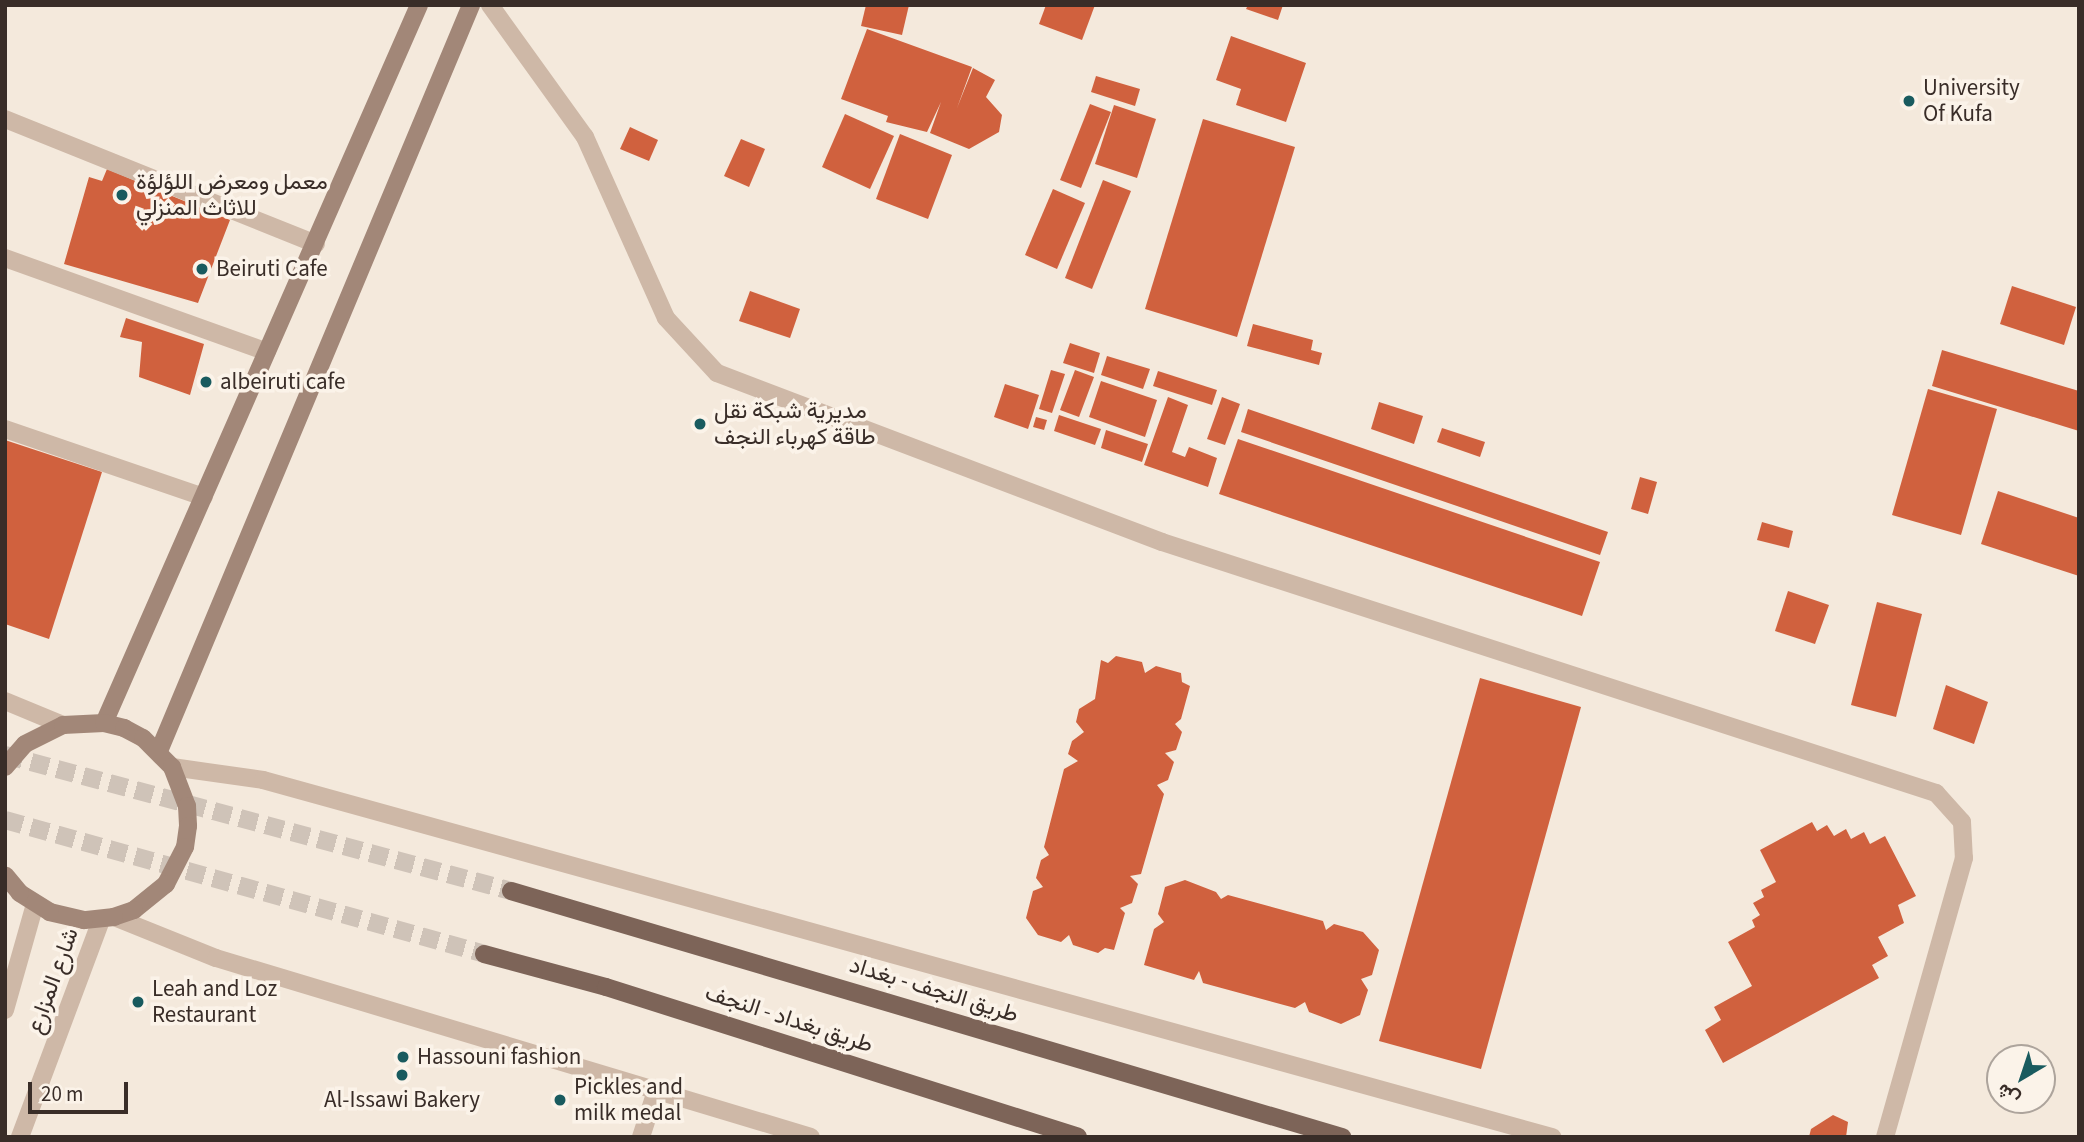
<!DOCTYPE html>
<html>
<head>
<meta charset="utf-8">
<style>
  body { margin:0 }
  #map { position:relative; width:2084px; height:1142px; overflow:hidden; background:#f4e9dc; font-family:"Source Sans 3",Vazirmatn,sans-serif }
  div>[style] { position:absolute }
  .building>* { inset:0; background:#d0613e }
  .primary-tunnel>* { height:18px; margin-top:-9px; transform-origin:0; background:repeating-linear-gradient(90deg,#cfc3b8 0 18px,transparent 0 27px) }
  .minor>* { height:18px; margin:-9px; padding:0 9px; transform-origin:9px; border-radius:9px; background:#ceb8a7 }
  .tertiary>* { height:18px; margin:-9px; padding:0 9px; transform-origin:9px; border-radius:9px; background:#ceb8a7 }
  .secondary>* { height:18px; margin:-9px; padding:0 9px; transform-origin:9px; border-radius:9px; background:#a28778 }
  .primary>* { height:18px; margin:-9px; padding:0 9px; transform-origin:9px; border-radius:9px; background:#7d6458 }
  .dots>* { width:19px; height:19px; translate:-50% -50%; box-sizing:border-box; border:4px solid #fbf3e9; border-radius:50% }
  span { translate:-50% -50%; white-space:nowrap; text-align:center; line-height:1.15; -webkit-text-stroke:7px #fbf3e9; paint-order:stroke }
  .poi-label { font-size:23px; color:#392d28 }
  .left { translate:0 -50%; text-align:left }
  .street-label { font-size:23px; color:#392d28 }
  .frame { position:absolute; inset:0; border:7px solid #392d28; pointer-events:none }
  .north { position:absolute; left:1986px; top:1044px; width:70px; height:70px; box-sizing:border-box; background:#fbf3e9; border:2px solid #ada49c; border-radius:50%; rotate:219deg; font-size:19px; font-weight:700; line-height:28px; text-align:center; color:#392d28 }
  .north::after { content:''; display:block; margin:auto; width:24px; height:32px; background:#195b5f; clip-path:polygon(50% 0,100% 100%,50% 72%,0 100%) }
  .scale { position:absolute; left:28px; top:1082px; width:100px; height:32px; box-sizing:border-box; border:4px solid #392d28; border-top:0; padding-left:9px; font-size:21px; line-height:24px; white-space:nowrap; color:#392d28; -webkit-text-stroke:5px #fbf3e9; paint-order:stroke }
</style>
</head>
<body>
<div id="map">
  <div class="building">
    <div style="clip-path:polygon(866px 5px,909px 5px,902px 35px,861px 26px)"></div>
    <div style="clip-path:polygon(1046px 5px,1095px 5px,1082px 40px,1039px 24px)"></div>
    <div style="clip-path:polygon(1248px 5px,1283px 5px,1278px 20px,1246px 9px)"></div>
    <div style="clip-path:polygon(867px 29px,972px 67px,957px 108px,973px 68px,995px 80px,986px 97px,1002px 115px,999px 132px,969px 149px,930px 133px,941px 102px,927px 132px,886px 122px,888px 116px,841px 99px)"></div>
    <div style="clip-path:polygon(1231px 36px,1306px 63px,1286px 122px,1236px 105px,1241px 89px,1216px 80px)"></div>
    <div style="clip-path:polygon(1096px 76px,1140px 89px,1135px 106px,1091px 92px)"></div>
    <div style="clip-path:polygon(1090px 104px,1111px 112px,1081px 188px,1060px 180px)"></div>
    <div style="clip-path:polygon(1114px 105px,1156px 119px,1137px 178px,1095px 164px)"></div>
    <div style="clip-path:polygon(845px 114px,894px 136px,870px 189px,822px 167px)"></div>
    <div style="clip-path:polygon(1203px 119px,1295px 147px,1237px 337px,1145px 309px)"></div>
    <div style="clip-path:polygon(630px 127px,658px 140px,649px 161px,620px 149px)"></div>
    <div style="clip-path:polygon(900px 134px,952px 155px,928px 219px,876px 199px)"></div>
    <div style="clip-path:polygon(741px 139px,765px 149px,749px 187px,724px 176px)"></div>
    <div style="clip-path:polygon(107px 169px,230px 220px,198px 303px,64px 264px,89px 177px,102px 181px)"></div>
    <div style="clip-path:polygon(1103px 180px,1131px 191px,1092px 289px,1065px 278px)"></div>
    <div style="clip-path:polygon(1053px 189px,1085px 203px,1057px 269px,1025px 255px)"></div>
    <div style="clip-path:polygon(2012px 286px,2076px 307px,2064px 345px,2000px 324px)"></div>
    <div style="clip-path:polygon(750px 291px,800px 309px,790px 338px,739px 321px)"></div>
    <div style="clip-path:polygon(126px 318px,204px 344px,190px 395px,139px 377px,142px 342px,120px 337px)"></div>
    <div style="clip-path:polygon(1253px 324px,1313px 340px,1311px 350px,1322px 353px,1319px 365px,1247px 346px)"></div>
    <div style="clip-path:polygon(1070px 343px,1100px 353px,1094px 373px,1063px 363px)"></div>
    <div style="clip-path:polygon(1942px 350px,2079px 391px,2079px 431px,1932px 386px)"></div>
    <div style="clip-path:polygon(1107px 356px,1150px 369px,1143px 389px,1101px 375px)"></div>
    <div style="clip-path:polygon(1051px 370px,1065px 374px,1052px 413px,1039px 409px)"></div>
    <div style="clip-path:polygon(1075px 370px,1094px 377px,1079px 417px,1060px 410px)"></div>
    <div style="clip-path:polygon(1158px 371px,1217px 390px,1212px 405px,1153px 386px)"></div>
    <div style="clip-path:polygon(1101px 381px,1157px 400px,1145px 437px,1089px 417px)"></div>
    <div style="clip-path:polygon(1005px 384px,1039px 395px,1028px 429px,994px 417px)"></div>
    <div style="clip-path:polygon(1928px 389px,1997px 409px,1961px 535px,1892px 515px)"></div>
    <div style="clip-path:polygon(1168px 397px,1188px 405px,1172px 452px,1185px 457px,1189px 447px,1217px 458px,1208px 487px,1144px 465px)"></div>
    <div style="clip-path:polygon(1222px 397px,1240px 404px,1225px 445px,1207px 439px)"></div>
    <div style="clip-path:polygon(1379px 402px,1423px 416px,1414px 444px,1371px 429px)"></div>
    <div style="clip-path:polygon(1248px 409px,1608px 532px,1600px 555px,1241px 432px)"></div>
    <div style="clip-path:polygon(1059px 415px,1101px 429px,1095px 445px,1054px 431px)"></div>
    <div style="clip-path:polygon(1036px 417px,1047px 420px,1044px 430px,1033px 427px)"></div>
    <div style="clip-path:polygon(1442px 428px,1485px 442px,1480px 457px,1437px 442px)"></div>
    <div style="clip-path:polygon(1106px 430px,1148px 444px,1142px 462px,1101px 448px)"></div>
    <div style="clip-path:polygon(1238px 439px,1600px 562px,1582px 616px,1219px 494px)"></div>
    <div style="clip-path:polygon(5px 440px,102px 472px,49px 639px,5px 624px)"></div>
    <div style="clip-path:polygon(1640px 477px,1657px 482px,1648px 514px,1631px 509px)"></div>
    <div style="clip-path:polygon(1998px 491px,2079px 518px,2079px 576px,1981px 544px)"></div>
    <div style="clip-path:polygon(1762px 522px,1793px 531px,1789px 548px,1757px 540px)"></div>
    <div style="clip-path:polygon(1788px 591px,1829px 605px,1815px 644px,1775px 631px)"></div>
    <div style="clip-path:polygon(1877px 602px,1922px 614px,1896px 717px,1851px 705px)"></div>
    <div style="clip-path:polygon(1116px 656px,1142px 662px,1145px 673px,1156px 666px,1181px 673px,1182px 682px,1190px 686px,1181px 719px,1175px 724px,1182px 732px,1176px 750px,1165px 753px,1174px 762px,1168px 780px,1157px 785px,1164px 794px,1141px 874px,1130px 876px,1138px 884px,1132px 903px,1120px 908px,1125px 913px,1114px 950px,1105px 948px,1098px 953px,1073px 945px,1069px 935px,1061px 942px,1038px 935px,1026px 918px,1033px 891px,1043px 887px,1036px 878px,1041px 860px,1049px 855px,1044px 847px,1064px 769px,1078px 761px,1068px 754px,1072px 741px,1084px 732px,1076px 722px,1079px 709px,1095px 699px,1101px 660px,1108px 663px)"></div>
    <div style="clip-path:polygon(1480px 678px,1581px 707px,1481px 1069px,1379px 1041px)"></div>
    <div style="clip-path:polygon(1946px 685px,1988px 702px,1974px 744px,1933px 729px)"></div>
    <div style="clip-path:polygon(1812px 822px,1817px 831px,1827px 825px,1834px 836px,1846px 829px,1851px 839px,1864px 832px,1870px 844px,1885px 836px,1916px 896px,1898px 905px,1904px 923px,1878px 937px,1888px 956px,1872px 965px,1879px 978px,1723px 1063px,1705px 1030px,1721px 1020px,1714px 1007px,1752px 986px,1728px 942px,1755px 927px,1752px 920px,1760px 915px,1753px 903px,1764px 897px,1761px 890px,1776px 882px,1760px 850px)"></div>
    <div style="clip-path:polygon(1185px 880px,1216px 892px,1221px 899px,1228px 895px,1323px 921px,1326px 930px,1334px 924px,1363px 932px,1379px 950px,1372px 975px,1361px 979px,1368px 990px,1360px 1015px,1341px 1024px,1309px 1012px,1305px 1002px,1295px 1008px,1203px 983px,1199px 971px,1194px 980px,1144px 965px,1154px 929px,1164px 922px,1158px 914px,1165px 887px)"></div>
    <div style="clip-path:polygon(1833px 1115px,1848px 1122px,1846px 1137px,1809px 1137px,1811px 1129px)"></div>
  </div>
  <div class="primary-tunnel">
    <div style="left:5px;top:755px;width:524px;rotate:15.04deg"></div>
    <div style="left:5px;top:820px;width:497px;rotate:15.6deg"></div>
  </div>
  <div class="minor">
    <div style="left:490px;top:5px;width:163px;rotate:54.3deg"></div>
    <div style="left:585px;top:137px;width:198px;rotate:65.9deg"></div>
    <div style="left:666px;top:318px;width:75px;rotate:47.2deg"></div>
    <div style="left:717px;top:373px;width:476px;rotate:20.8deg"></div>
    <div style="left:1162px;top:542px;width:814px;rotate:17.97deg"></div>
    <div style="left:1936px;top:793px;width:39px;rotate:48deg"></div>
    <div style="left:1962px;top:822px;width:36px;rotate:87deg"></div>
    <div style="left:1964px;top:858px;width:290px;rotate:105.8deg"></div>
    <div style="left:5px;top:119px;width:335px;rotate:21.9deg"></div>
    <div style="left:5px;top:258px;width:278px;rotate:19.7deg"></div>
    <div style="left:5px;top:429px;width:210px;rotate:18.9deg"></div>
    <div style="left:5px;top:701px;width:63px;rotate:22.5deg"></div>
    <div style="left:172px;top:767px;width:92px;rotate:8.1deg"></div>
    <div style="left:263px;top:780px;width:1338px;rotate:15.48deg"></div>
    <div style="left:114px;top:917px;width:110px;rotate:21.9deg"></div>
    <div style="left:216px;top:958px;width:621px;rotate:16.74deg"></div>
    <div style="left:641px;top:1137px;width:48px;rotate:-71.9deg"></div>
  </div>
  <div class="tertiary">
    <div style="left:5px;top:1010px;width:110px;rotate:-74.2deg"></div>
    <div style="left:20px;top:1137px;width:232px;rotate:-69.5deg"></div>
  </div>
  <div class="secondary">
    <div style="left:104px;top:723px;width:784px;rotate:-66.31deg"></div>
    <div style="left:159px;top:751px;width:809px;rotate:-67.3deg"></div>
    <div style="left:5px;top:767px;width:30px;rotate:-49deg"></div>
    <div style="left:25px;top:744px;width:42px;rotate:-26.6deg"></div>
    <div style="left:63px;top:725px;width:41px;rotate:-2.8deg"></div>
    <div style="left:104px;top:723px;width:21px;rotate:14deg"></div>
    <div style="left:124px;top:728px;width:21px;rotate:28deg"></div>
    <div style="left:143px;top:738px;width:41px;rotate:45deg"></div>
    <div style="left:172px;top:767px;width:42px;rotate:69deg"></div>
    <div style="left:187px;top:806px;width:20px;rotate:87deg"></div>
    <div style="left:188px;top:826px;width:21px;rotate:98deg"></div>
    <div style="left:185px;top:847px;width:42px;rotate:117.2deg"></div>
    <div style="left:166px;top:884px;width:41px;rotate:140.9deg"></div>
    <div style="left:134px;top:910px;width:21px;rotate:161deg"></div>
    <div style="left:114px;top:917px;width:30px;rotate:174deg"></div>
    <div style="left:84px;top:920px;width:35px;rotate:-167deg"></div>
    <div style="left:50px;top:912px;width:36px;rotate:-148deg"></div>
    <div style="left:20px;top:893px;width:23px;rotate:-130deg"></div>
  </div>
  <div class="primary">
    <div style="left:511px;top:891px;width:867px;rotate:16.49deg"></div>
    <div style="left:484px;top:954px;width:126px;rotate:15.1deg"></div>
    <div style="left:606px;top:987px;width:495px;rotate:17.6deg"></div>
  </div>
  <div class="dots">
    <div style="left:1909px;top:101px;background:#195b5f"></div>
    <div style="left:122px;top:195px;background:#195b5f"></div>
    <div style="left:202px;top:269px;background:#195b5f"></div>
    <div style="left:206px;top:382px;background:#195b5f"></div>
    <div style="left:700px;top:424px;background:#195b5f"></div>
    <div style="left:138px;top:1002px;background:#195b5f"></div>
    <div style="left:403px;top:1057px;background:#195b5f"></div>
    <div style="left:402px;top:1075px;background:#195b5f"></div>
    <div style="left:560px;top:1100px;background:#195b5f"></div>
  </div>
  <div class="poi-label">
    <span class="left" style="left:1923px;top:101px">University<br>Of Kufa</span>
    <span class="left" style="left:136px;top:195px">معمل ومعرض اللؤلؤة<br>للاثاث المنزلي</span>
    <span class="left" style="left:216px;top:269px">Beiruti Cafe</span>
    <span class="left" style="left:220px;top:382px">albeiruti cafe</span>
    <span class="left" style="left:714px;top:424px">مديرية شبكة نقل<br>طاقة كهرباء النجف</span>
    <span class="left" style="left:152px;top:1002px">Leah and Loz<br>Restaurant</span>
    <span class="left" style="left:417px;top:1057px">Hassouni fashion</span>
    <span class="left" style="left:574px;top:1100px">Pickles and<br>milk medal</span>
    <span style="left:402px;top:1100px">Al-Issawi Bakery</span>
  </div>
  <div class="street-label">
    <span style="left:53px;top:981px;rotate:-70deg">شارع المزارع</span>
    <span style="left:934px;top:990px;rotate:17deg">طريق النجف - بغداد</span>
    <span style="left:789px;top:1019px;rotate:18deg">طريق بغداد - النجف</span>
  </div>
  <div class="frame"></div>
  <div class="north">ش</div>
  <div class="scale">20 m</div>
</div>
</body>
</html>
